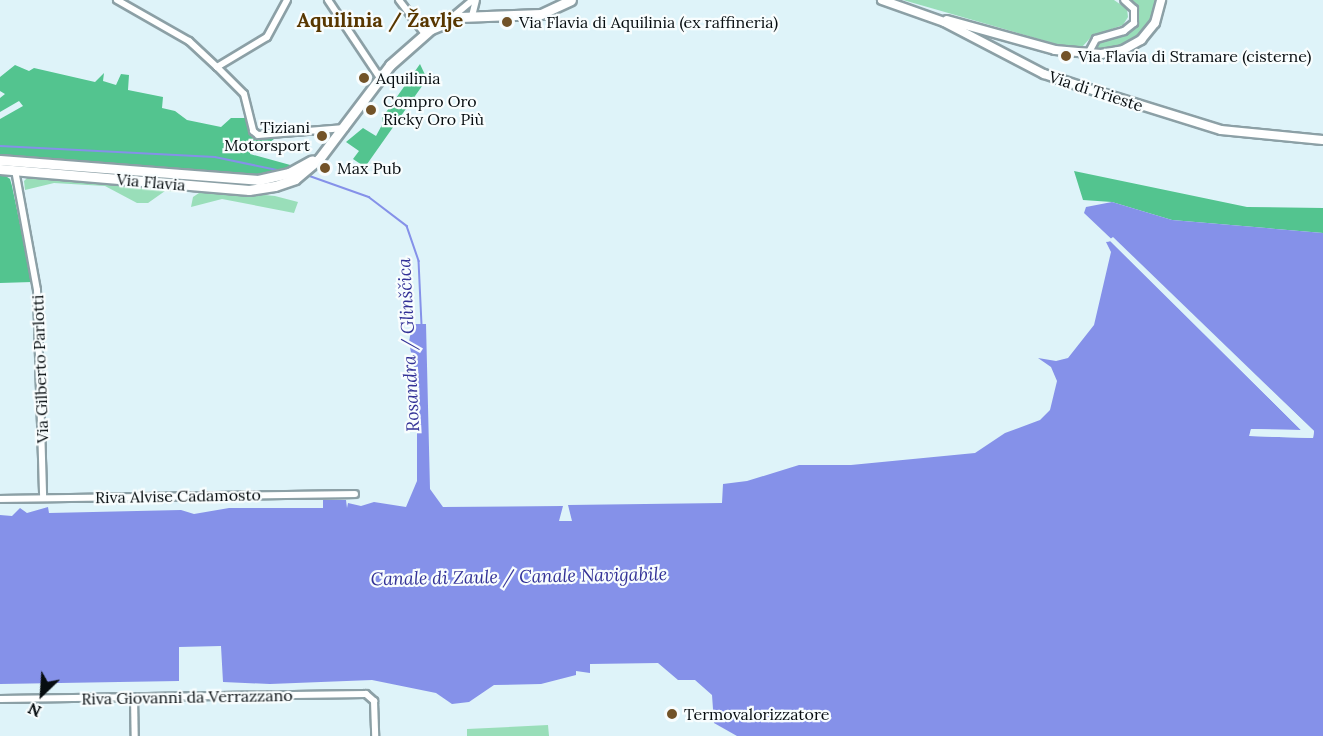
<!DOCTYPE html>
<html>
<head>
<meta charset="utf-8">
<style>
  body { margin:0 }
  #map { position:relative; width:1323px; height:736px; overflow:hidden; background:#def3f9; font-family:Lora,serif }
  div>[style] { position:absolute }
  .green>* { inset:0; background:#99deb9 }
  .forest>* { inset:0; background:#53c48f }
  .water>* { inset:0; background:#8591e9 }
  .pier>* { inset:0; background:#def3f9 }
  .stream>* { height:1.5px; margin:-0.75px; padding:0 0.75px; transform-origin:0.75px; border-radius:0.75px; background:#8591e9 }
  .roads { filter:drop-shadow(2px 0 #8ca0a6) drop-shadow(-2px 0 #8ca0a6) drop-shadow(0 2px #8ca0a6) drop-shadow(0 -2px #8ca0a6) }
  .street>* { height:6px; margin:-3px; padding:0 3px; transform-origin:3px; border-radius:3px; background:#fff }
  .secondary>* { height:8px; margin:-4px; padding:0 4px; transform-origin:4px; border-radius:4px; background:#fff }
  .primary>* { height:9px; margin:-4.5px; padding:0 4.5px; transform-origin:4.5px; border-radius:4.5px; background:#fff }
  .dots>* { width:16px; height:16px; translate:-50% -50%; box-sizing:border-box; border:3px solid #f8fdfe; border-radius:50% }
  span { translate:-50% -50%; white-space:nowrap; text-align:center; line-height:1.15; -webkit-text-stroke:4.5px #f8fdfe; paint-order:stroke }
  .poi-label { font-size:16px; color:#070d10 }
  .left { translate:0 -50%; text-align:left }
  .right { translate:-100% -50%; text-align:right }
  .street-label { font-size:16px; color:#070d10 }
  .water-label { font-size:18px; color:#333297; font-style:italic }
  .quarter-label { font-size:20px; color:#583700; font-weight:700 }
  .north { position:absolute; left:12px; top:664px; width:60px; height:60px; -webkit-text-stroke:4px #f8fdfe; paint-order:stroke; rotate:205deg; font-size:16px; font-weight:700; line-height:24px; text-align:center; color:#070d10 }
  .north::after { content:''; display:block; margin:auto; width:21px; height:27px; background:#070d10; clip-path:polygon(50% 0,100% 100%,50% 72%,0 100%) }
</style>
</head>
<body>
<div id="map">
  <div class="green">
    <div style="clip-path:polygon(903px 0,1114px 0,1127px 9px,1128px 17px,1123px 25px,1092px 36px,1082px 47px,1056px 44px)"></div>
    <div style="clip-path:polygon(1132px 0,1155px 0,1149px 27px,1134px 41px,1116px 48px,1093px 50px,1095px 44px,1132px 31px,1139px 19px)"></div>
    <div style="clip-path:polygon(30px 175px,173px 188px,178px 192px,165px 191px,148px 203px,137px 203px,105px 186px,54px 183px,25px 190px,24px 181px)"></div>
    <div style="clip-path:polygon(205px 189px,275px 196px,298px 202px,294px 213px,222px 199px,191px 207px,193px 197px)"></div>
    <div style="clip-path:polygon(548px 725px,549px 736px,467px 736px,467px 729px)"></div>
  </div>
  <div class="forest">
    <div style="clip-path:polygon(420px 64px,427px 79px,365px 167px,353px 159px,359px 151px,346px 142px,363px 128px,376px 136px,383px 123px,382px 118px)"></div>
    <div style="clip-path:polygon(15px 65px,29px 71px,34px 68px,95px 82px,104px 73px,103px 81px,116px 85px,121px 74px,129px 75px,128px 90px,163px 97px,162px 108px,175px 111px,187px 120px,221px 127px,231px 118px,246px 118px,251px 136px,274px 139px,261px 149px,251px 148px,250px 154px,294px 166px,256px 176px,0 157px,0 119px,23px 106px,19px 101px,0 112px,0 98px,5px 94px,0 91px,0 77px)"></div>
    <div style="clip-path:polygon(1074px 171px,1247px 207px,1323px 208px,1323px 233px,1172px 220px,1112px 202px,1083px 200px)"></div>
    <div style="clip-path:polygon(0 172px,10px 179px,12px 186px,32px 282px,0 283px)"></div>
  </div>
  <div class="water">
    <div style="clip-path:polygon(1112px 202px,1172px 220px,1323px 233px,1323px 736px,737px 736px,714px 723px,712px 695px,695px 680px,678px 680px,658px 663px,590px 664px,590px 673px,576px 671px,576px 675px,541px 684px,494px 685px,469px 702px,452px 704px,436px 693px,372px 680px,270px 684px,223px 682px,221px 646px,179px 647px,179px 681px,0 684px,0 515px,12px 516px,20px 508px,27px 513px,48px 507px,49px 513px,181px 510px,194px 514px,229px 508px,323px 508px,323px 500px,346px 500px,347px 508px,348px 503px,361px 506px,374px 502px,406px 507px,417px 481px,417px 384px,409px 342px,412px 324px,426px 324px,430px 489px,443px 507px,563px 506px,559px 521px,572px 521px,568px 505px,722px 503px,723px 484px,747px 481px,799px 465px,851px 465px,975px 453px,1005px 433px,1040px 420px,1050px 410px,1057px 381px,1051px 367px,1038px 358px,1056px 361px,1068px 358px,1094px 325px,1111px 252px,1106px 242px,1110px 241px,1301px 430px,1251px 429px,1250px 436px,1313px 438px,1314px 431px,1084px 213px,1086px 207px)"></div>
  </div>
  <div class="pier">
    <div style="clip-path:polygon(evenodd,1113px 237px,1314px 431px,1313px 438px,1249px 436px,1251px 429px,1301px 430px,1111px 241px,1106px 242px,1113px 237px,1217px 342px,1311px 432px,1310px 435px,1274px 435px,1253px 434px,1301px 433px,1304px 430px,1217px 342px)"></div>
  </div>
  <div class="stream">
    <div style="left:0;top:146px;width:215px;rotate:2.9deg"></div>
    <div style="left:215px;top:157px;width:68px;rotate:11.8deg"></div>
    <div style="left:307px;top:175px;width:66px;rotate:19.5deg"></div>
    <div style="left:369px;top:197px;width:48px;rotate:37.3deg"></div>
    <div style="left:407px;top:226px;width:37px;rotate:71deg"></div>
    <div style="left:419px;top:261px;width:64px;rotate:87.3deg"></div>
  </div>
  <div class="roads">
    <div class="street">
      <div style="left:117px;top:0;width:83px;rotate:29.7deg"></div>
      <div style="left:189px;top:41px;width:38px;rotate:43deg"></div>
      <div style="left:217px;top:67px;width:38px;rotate:45deg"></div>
      <div style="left:244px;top:94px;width:38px;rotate:76deg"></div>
      <div style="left:253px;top:131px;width:6px;rotate:39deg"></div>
      <div style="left:258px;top:135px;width:87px;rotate:-4.6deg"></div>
      <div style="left:328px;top:0;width:94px;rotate:56.3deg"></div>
      <div style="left:399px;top:0;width:43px;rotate:52.6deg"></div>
      <div style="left:472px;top:16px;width:16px;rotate:-76deg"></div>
      <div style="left:450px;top:19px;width:30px;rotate:-40deg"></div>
      <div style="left:1088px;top:54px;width:17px;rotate:-62deg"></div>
      <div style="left:1096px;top:39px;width:29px;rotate:-16deg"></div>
      <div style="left:1124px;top:31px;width:13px;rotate:-39deg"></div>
      <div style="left:1134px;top:23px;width:14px;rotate:-90deg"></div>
      <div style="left:1134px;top:9px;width:13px;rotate:-138deg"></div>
      <div style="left:217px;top:67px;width:58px;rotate:-31deg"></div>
      <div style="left:267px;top:37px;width:42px;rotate:-61.6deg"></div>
      <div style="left:15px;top:170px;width:122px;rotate:79.6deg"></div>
      <div style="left:37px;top:290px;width:208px;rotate:88.3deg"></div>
      <div style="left:0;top:499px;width:355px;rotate:-0.8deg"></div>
      <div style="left:134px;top:697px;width:39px;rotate:89deg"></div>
      <div style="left:0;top:699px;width:366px;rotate:-0.8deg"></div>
      <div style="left:366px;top:694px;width:11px;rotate:41deg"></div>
      <div style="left:374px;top:701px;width:35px;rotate:88deg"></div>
    </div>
    <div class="secondary">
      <div style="left:882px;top:0;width:66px;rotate:19.5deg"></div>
      <div style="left:944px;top:22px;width:113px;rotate:27.5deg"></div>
      <div style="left:1044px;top:74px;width:44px;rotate:18.4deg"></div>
      <div style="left:1086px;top:88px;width:141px;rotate:17.3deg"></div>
      <div style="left:1221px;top:130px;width:102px;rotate:5.6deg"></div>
      <div style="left:947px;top:20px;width:112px;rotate:15.5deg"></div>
      <div style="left:1055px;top:50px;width:46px;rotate:5deg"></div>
      <div style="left:1101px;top:54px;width:22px;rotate:-10deg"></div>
      <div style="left:1123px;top:50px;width:21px;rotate:-29deg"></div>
      <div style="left:1141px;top:40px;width:22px;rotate:-51deg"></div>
      <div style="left:1155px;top:23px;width:24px;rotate:-75deg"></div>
    </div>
    <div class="primary">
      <div style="left:0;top:160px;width:259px;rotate:4.4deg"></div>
      <div style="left:258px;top:180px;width:32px;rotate:-13deg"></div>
      <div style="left:289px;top:173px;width:26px;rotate:-29deg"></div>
      <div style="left:0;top:169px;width:250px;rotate:4.8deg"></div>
      <div style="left:249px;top:190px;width:26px;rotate:-9deg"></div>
      <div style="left:275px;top:186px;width:21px;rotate:-19deg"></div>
      <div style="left:295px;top:179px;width:31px;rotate:-40deg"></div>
      <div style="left:319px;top:159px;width:118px;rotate:-52.9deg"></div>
      <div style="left:390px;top:65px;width:55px;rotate:-41.3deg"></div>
      <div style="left:431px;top:29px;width:31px;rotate:-22deg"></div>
      <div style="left:460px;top:17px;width:81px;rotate:-2.1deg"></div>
      <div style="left:541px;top:14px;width:33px;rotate:-25deg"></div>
    </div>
  </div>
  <div class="dots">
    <div style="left:507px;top:22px;background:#725328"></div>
    <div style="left:1066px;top:56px;background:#725328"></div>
    <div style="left:364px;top:78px;background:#725328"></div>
    <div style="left:371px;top:110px;background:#725328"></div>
    <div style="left:322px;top:136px;background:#725328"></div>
    <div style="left:325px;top:168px;background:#725328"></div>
    <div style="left:672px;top:714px;background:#725328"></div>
  </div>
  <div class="poi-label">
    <span class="left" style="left:519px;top:22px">Via Flavia di Aquilinia (ex raffineria)</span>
    <span class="left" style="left:1078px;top:56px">Via Flavia di Stramare (cisterne)</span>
    <span class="left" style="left:376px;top:78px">Aquilinia</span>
    <span class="left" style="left:383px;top:110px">Compro Oro<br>Ricky Oro Più</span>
    <span class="right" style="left:310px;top:136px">Tiziani<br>Motorsport</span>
    <span class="left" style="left:337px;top:168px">Max Pub</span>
    <span class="left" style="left:684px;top:714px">Termovalorizzatore</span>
  </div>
  <div class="street-label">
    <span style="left:1096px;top:91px;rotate:18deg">Via di Trieste</span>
    <span style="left:151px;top:182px;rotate:5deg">Via Flavia</span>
    <span style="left:40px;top:369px;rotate:-92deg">Via Gilberto Parlotti</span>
    <span style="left:178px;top:496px;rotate:-1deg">Riva Alvise Cadamosto</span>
    <span style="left:187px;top:697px;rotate:-1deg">Riva Giovanni da Verrazzano</span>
  </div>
  <div class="water-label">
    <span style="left:409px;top:345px;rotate:-93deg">Rosandra / Glinščica</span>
    <span style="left:519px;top:577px;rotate:-1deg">Canale di Zaule / Canale Navigabile</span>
  </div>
  <div class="quarter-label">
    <span style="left:380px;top:19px">Aquilinia / Žavlje</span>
  </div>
  <div class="north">N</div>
</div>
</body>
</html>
